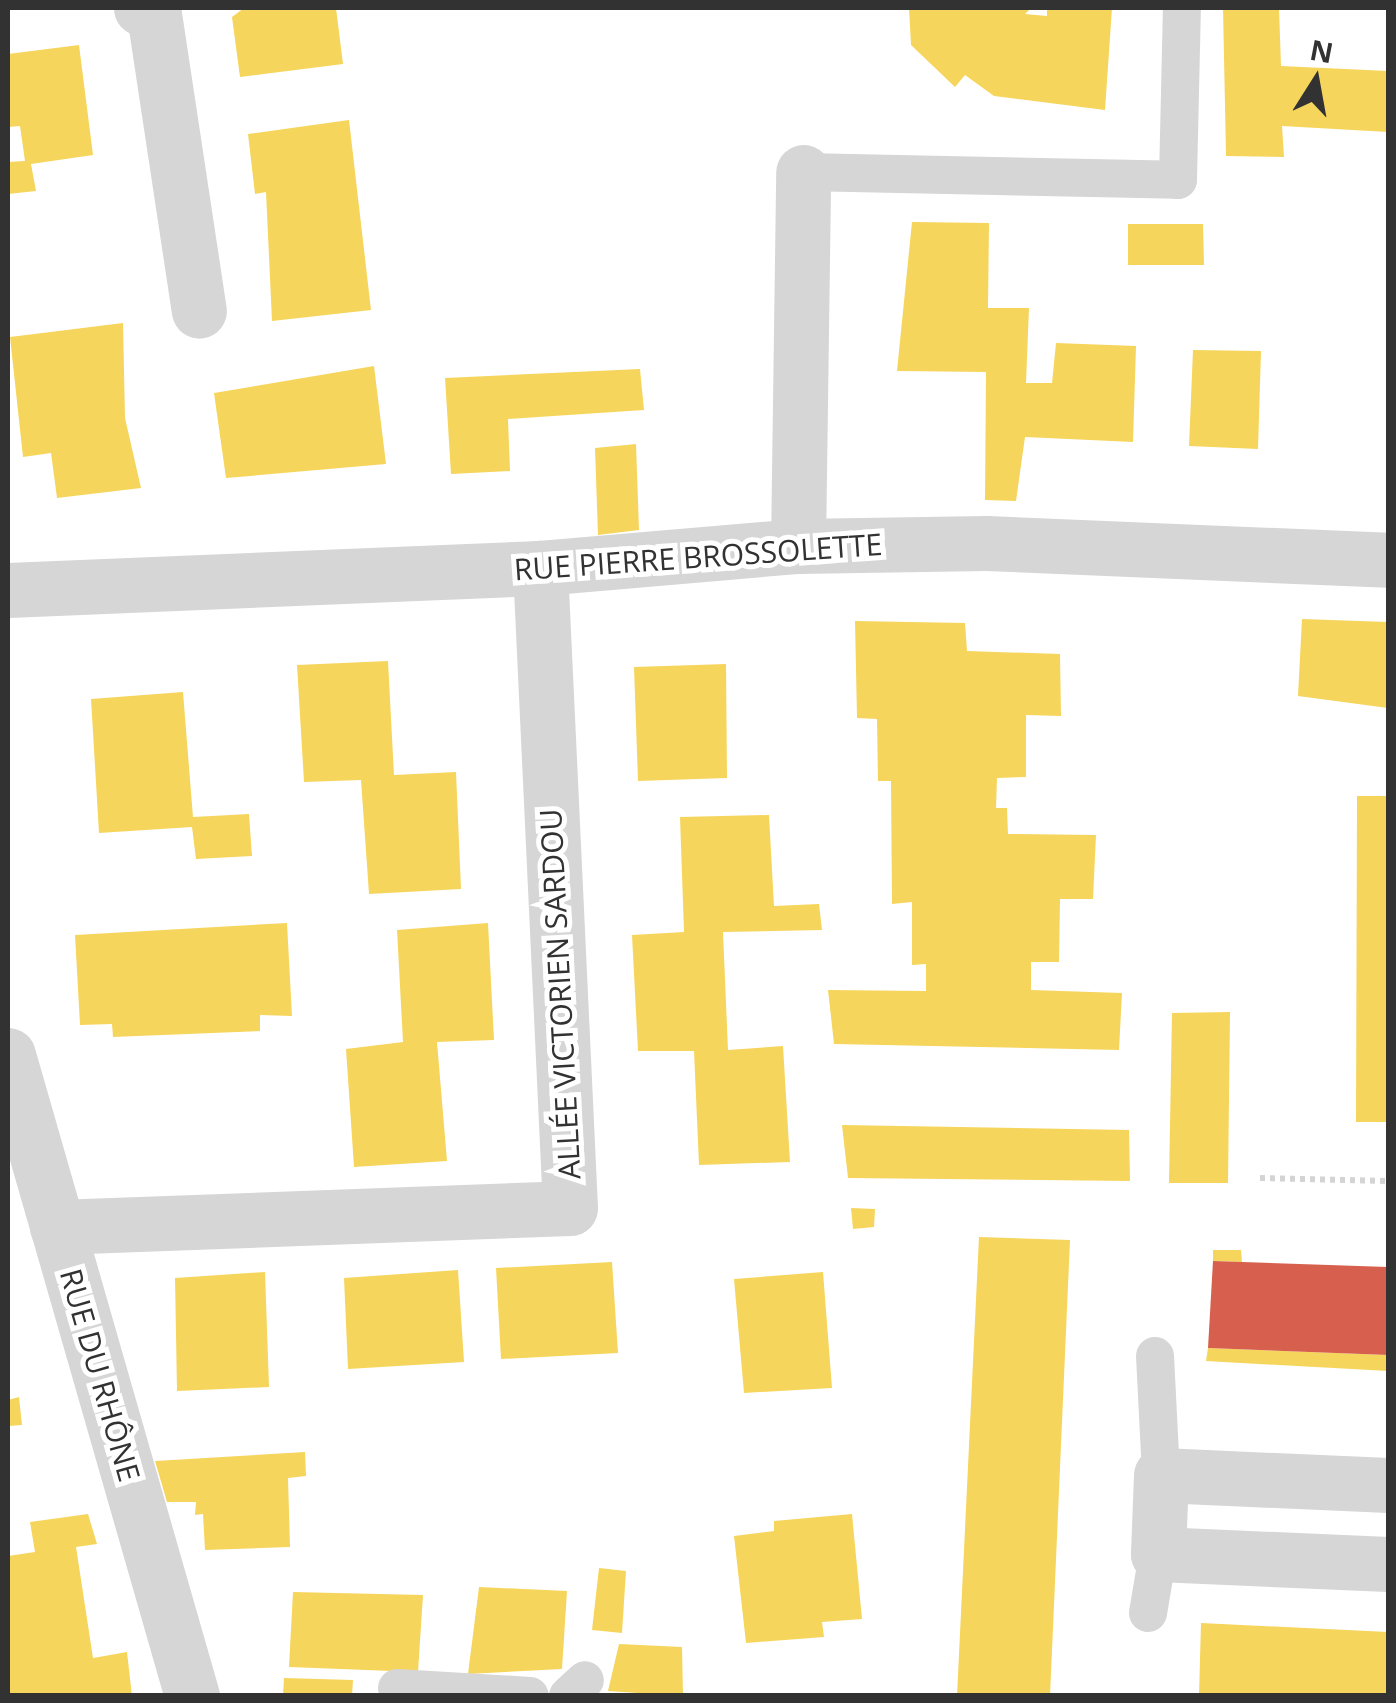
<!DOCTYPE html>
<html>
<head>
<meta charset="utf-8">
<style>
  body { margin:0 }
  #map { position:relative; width:1396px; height:1703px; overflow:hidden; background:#fff; font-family:"Open Sans",sans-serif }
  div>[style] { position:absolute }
  .homes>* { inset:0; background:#f6d55c }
  .shops>* { inset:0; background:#d6604d }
  .path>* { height:6px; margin-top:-3px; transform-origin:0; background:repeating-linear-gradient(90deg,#d4d4d4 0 5px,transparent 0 10px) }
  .lane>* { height:38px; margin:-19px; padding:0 19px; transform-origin:19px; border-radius:19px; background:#d6d6d6 }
  .street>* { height:55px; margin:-27.5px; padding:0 27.5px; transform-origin:27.5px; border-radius:27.5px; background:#d6d6d6 }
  span { translate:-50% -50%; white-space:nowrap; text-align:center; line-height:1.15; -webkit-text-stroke:10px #fff; paint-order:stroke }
  .street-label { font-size:30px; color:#323232 }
  .frame { position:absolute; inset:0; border:10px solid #323232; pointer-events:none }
  .north { position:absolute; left:1266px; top:30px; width:100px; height:100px; -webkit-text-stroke:8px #fff; paint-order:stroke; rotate:11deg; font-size:28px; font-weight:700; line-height:40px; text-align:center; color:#323232 }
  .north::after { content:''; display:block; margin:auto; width:35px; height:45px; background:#323232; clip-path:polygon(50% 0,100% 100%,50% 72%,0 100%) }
</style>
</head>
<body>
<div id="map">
  <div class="homes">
    <div style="clip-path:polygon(244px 8px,336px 8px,343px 64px,240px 77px,232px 17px)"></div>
    <div style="clip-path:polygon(909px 8px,1031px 8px,1025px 14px,1047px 16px,1047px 8px,1112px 8px,1105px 110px,994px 96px,965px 75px,955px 87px,911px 45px)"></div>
    <div style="clip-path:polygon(1223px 8px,1279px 8px,1281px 66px,1388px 71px,1388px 132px,1282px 126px,1284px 157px,1226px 156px)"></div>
    <div style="clip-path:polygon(79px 45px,93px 155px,31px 164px,36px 191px,8px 194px,8px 162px,25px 161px,20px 126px,8px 127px,8px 54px)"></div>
    <div style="clip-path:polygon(349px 120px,371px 310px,272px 321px,266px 192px,255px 194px,248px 134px)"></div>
    <div style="clip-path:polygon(912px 222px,989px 223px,988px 308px,1029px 308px,1026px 383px,1052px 383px,1056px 343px,1136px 346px,1133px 442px,1025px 437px,1016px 501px,985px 500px,986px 372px,897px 371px)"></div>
    <div style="clip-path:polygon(1128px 224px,1203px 224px,1204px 265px,1128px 265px)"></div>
    <div style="clip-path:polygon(123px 323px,125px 418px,141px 488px,57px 498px,51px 453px,23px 457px,10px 337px)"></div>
    <div style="clip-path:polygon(1193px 350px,1261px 351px,1258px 449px,1189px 446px)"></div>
    <div style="clip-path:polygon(374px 366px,386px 464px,226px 478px,214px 393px)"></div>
    <div style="clip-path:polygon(640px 369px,644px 410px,508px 419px,510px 471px,451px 474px,445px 378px)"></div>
    <div style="clip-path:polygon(636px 444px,639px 530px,598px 535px,595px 448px)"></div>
    <div style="clip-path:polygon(1302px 619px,1388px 622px,1388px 708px,1298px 696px)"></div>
    <div style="clip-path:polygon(855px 621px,965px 623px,967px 651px,1060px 654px,1061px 716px,1026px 715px,1026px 777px,997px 778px,996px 808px,1007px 808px,1008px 834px,1096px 835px,1093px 899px,1060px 899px,1059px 962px,1031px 962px,1031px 990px,1122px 993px,1119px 1050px,834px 1044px,828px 990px,926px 991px,926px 964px,912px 965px,912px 902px,892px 904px,891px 781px,878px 781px,877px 719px,857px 718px)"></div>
    <div style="clip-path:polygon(388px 661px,394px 775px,456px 772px,461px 889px,369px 894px,361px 780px,304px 782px,297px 665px)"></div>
    <div style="clip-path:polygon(726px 664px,727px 778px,638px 781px,634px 667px)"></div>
    <div style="clip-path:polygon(183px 692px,193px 817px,249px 814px,252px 856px,196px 859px,192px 827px,99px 833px,91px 699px)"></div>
    <div style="clip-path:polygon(1357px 796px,1388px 796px,1388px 1122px,1356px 1122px)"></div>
    <div style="clip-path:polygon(769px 815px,774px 906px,819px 904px,822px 930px,723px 932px,728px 1050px,783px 1046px,790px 1162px,699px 1165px,694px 1051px,638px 1051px,632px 935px,684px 932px,680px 817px)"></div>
    <div style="clip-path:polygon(287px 923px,292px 1016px,260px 1015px,260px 1031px,113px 1037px,112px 1024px,80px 1025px,75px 935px)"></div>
    <div style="clip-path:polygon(488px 923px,494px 1040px,437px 1042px,447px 1161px,354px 1167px,346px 1049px,403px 1042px,397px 930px)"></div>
    <div style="clip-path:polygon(1230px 1012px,1228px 1183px,1169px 1183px,1172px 1013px)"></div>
    <div style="clip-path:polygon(842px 1125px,1129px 1130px,1130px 1181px,848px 1178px)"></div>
    <div style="clip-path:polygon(851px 1208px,875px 1209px,874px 1227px,853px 1229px)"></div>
    <div style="clip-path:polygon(979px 1237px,1070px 1240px,1050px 1696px,957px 1696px)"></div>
    <div style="clip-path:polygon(1213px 1250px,1241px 1250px,1242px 1262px,1213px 1261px)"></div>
    <div style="clip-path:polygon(612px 1262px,618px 1353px,501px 1359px,496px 1268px)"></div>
    <div style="clip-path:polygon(458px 1270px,464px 1362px,348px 1369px,344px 1278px)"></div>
    <div style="clip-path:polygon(265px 1272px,269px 1387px,177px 1391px,175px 1278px)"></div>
    <div style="clip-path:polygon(823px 1272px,832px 1388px,744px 1393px,734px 1279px)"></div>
    <div style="clip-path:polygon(1208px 1348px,1388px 1355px,1388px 1371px,1206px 1361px)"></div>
    <div style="clip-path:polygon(19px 1397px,22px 1425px,8px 1426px,8px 1400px)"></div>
    <div style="clip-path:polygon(305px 1452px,306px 1476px,288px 1478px,290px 1547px,205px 1550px,203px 1514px,195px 1515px,196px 1502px,167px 1502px,155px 1461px)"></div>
    <div style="clip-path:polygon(88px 1514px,97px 1544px,76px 1547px,93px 1658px,127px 1652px,132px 1696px,8px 1696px,8px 1556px,35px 1552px,30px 1522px)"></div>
    <div style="clip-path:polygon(852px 1514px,862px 1619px,822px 1622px,824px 1637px,746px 1643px,734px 1536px,774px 1531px,774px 1521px)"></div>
    <div style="clip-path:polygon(599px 1568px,626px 1571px,622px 1633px,592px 1630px)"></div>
    <div style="clip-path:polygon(479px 1587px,567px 1591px,562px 1669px,468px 1674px)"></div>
    <div style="clip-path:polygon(293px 1592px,423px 1595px,418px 1672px,289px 1667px)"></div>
    <div style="clip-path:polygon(1201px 1623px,1388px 1632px,1388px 1696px,1199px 1696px)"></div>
    <div style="clip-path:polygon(619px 1644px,682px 1647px,683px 1696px,608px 1691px)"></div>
    <div style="clip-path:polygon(284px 1678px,353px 1680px,352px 1696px,283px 1696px)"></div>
  </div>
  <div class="shops">
    <div style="clip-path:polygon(1213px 1261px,1388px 1267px,1388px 1355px,1208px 1348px)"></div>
  </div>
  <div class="path">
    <div style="left:1260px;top:1178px;width:128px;rotate:1.3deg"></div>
  </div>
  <div class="lane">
    <div style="left:803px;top:172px;width:375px;rotate:1.2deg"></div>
    <div style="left:1178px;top:180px;width:172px;rotate:-88.7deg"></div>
    <div style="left:1155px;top:1356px;width:119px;rotate:87.1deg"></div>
    <div style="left:1148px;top:1613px;width:60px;rotate:-80.4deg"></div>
    <div style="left:397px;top:1688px;width:133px;rotate:3.4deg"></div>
    <div style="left:568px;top:1696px;width:23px;rotate:-43deg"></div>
  </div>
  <div class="street">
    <div style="left:141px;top:8px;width:14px;rotate:25deg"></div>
    <div style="left:154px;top:14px;width:300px;rotate:81.4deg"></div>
    <div style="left:798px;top:546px;width:374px;rotate:-89.2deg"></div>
    <div style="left:8px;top:590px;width:532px;rotate:-2.37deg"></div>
    <div style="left:540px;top:568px;width:259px;rotate:-4.9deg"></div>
    <div style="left:798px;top:546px;width:188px;rotate:-0.9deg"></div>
    <div style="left:986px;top:543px;width:402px;rotate:2.4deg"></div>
    <div style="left:8px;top:1055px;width:667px;rotate:73.98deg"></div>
    <div style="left:57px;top:1227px;width:513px;rotate:-2.12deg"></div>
    <div style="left:570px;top:1208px;width:641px;rotate:-92.68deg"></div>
    <div style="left:1388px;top:1485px;width:227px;rotate:-177.5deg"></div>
    <div style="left:1161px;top:1475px;width:79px;rotate:92.2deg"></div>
    <div style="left:1158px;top:1554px;width:230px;rotate:2.5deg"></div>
  </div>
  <div class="street-label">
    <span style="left:698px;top:557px;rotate:-4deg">RUE PIERRE BROSSOLETTE</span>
    <span style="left:560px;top:994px;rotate:-93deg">ALLÉE VICTORIEN SARDOU</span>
    <span style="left:100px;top:1375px;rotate:74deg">RUE DU RHÔNE</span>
  </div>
  <div class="frame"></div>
  <div class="north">N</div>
</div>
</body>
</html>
